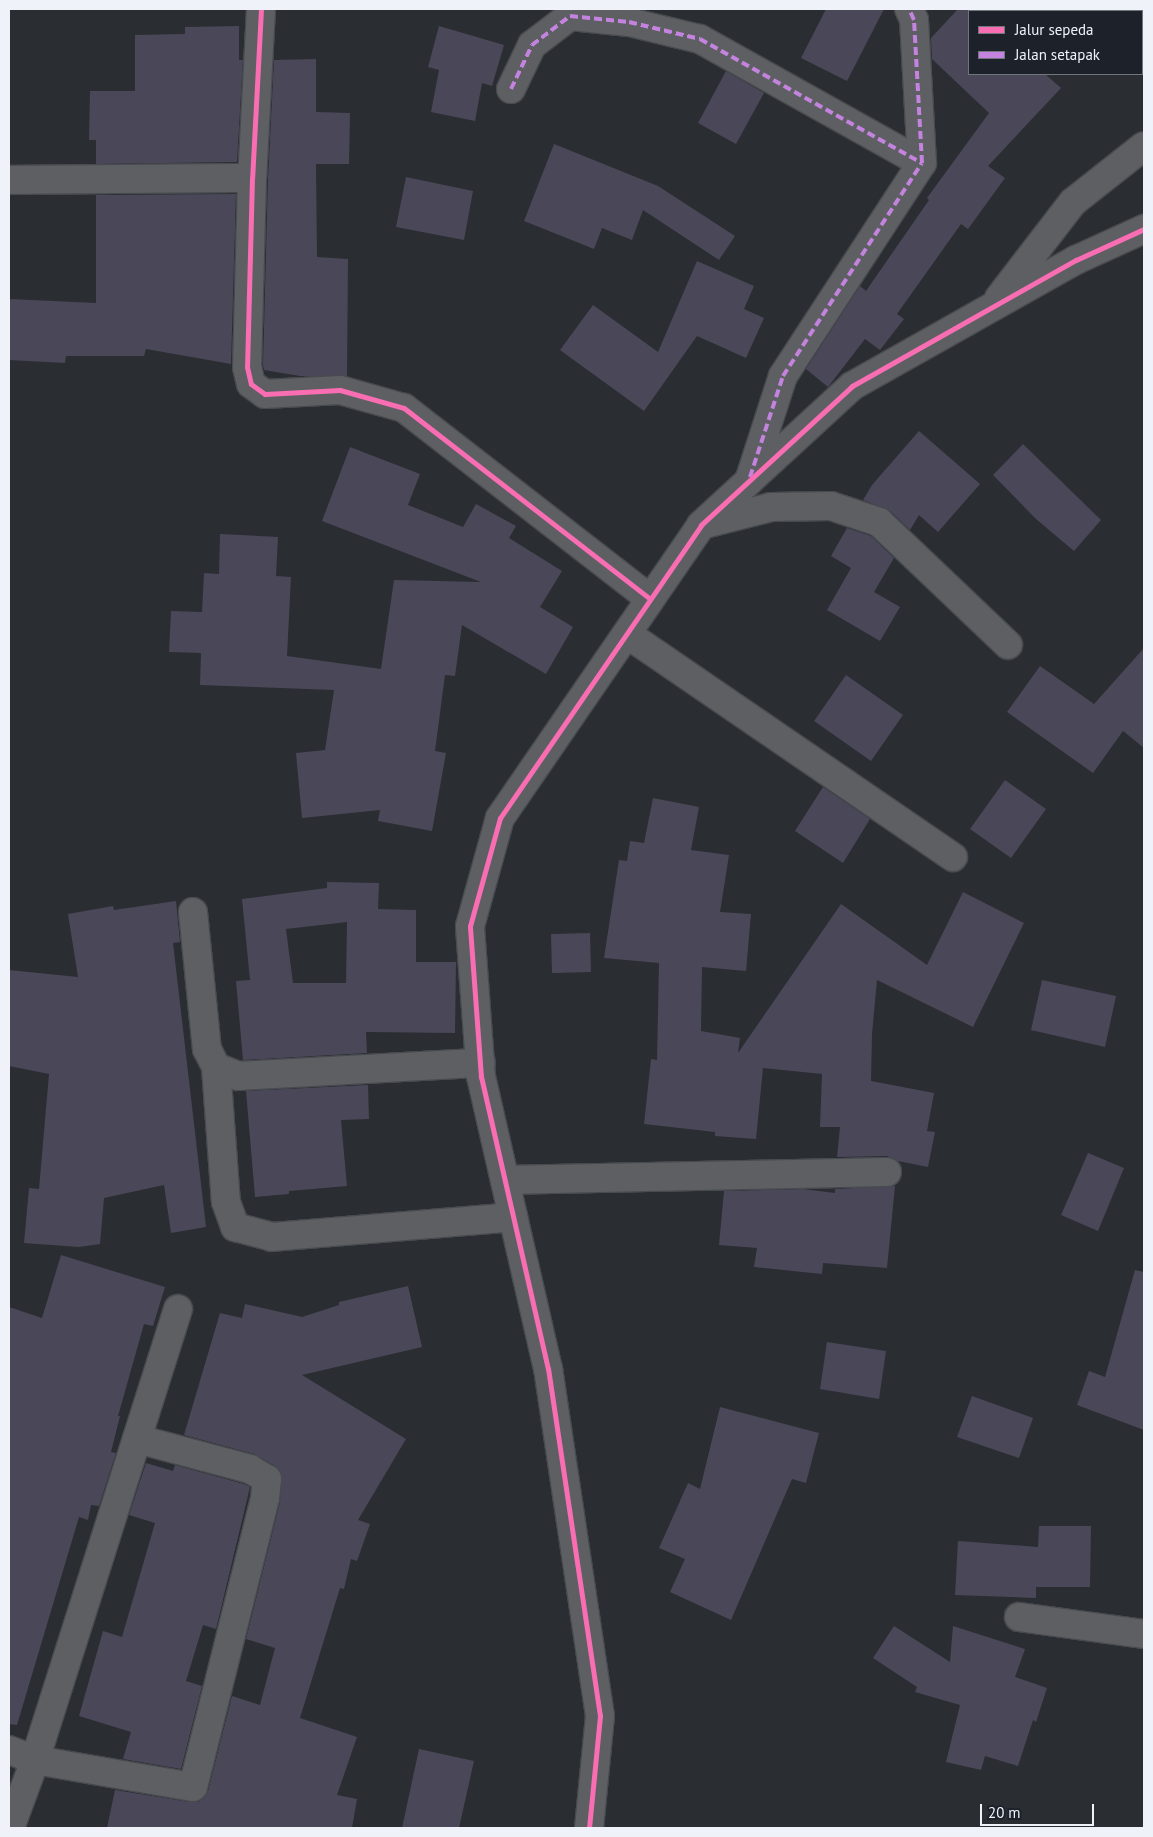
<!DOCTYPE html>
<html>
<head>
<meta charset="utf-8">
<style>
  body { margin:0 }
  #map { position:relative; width:1153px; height:1837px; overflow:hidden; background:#2a2d32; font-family:"PT Sans",sans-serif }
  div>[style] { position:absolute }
  .building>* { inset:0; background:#4a4758 }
  .roads { filter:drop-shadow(1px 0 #474a4f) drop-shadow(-1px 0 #474a4f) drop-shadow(0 1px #474a4f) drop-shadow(0 -1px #474a4f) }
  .street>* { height:28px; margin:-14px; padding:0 14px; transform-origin:14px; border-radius:14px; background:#5d5f62 }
  .quiet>* { height:4px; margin-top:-2px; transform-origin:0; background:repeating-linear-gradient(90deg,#c483df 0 8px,transparent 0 12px) }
  .cycleway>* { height:5px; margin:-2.5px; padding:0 2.5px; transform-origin:2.5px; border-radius:2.5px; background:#f96db3 }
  span { translate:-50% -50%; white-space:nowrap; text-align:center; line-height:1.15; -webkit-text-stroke:5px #1d222a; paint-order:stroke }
  .frame { position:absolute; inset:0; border:10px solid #eff3f9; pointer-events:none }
  .legend { position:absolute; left:968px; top:10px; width:175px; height:65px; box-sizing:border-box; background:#1d222a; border:1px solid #71767d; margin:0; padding:6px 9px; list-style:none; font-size:15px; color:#eff3f9 }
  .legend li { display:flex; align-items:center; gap:10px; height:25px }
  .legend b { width:25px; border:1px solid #71767d }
  .scale { position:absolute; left:980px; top:1804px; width:114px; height:22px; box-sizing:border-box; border:2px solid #eff3f9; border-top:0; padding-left:6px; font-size:15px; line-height:18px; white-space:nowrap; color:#eff3f9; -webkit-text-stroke:4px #1d222a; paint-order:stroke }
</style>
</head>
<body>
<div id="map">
  <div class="building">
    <div style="clip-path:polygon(826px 9px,884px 9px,847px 81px,801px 58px)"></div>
    <div style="clip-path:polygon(958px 9px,969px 9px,969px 74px,1045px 74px,1061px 88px,988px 166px,1005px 178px,968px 229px,961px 224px,897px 314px,904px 319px,880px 350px,865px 339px,828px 387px,806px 369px,860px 286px,866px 291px,929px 200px,927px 198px,989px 113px,932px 59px,931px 38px)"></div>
    <div style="clip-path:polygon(239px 26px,239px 60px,243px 60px,237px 162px,96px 164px,96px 140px,89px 140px,90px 91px,135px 91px,135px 35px,185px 34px,185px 27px)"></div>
    <div style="clip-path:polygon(439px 26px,504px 45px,492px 86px,482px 83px,475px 121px,431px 112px,439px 70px,428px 67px)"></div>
    <div style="clip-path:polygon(316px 59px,316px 112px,350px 113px,349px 164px,316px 164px,317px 257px,348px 259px,347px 376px,300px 376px,264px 370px,263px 365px,268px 179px,274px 60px)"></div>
    <div style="clip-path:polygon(726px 71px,764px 93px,736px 144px,698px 123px)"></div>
    <div style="clip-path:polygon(554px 144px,658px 186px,735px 236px,719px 260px,643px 210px,632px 240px,602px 228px,594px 249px,524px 221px)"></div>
    <div style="clip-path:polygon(406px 177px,473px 191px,464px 240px,396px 227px)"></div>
    <div style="clip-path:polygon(236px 194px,231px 364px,146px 349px,144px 356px,66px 356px,65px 363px,9px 360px,9px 299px,96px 303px,96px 195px)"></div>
    <div style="clip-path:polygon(697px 261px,754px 286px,744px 309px,764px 318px,746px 358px,697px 336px,644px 411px,560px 350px,593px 305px,658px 352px)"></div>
    <div style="clip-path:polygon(919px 431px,980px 484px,938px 532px,919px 515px,910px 530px,889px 510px,863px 500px,872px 485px)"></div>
    <div style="clip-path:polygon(1023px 444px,1101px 520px,1074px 551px,1036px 519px,993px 475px)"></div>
    <div style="clip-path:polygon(350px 447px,420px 474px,408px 505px,463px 527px,476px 504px,516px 526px,509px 538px,562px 571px,540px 607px,573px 627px,546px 674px,462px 625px,455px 676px,445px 675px,435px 751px,446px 753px,432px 831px,378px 821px,380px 810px,302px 818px,296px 753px,325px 750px,334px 690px,200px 685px,201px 653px,169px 652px,171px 611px,202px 612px,204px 573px,219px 574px,220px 534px,278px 537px,276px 576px,291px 577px,287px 656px,381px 669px,394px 580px,481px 582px,322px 521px)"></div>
    <div style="clip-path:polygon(847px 528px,871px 536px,894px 558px,874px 592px,900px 607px,880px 641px,827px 610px,851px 568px,831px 556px)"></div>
    <div style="clip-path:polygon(1144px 648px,1144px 748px,1123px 731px,1093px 773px,1007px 712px,1040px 666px,1094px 704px)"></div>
    <div style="clip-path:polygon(846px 675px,903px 715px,871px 761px,814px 721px)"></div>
    <div style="clip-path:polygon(1005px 780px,1046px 809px,1011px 858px,970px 829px)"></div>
    <div style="clip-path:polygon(823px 787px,870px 819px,843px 863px,795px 831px)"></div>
    <div style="clip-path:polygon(653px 798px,699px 807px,691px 850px,729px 855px,720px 912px,751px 914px,746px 971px,702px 967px,701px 1031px,740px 1038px,738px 1053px,841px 904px,927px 965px,963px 892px,1024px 923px,973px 1027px,877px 980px,872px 1034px,871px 1081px,934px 1093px,927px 1131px,935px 1132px,928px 1167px,898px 1161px,887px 1156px,837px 1157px,840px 1127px,820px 1127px,822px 1074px,763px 1068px,756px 1139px,715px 1136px,715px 1132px,644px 1124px,651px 1059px,657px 1060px,659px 963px,604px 958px,619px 860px,627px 861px,630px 841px,644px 843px)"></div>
    <div style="clip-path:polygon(evenodd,327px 882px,379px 883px,378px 909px,416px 910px,416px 962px,456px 962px,455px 1033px,366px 1032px,367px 1053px,243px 1060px,236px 981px,250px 980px,242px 899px,327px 888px,327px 882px,347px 922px,346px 983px,293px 983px,286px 929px,347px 922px)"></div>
    <div style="clip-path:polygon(176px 901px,180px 942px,173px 943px,206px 1227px,171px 1233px,164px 1185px,104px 1198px,100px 1244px,79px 1247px,24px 1243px,29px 1188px,39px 1189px,49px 1074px,9px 1066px,9px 970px,78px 977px,68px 914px,113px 906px,114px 910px)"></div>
    <div style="clip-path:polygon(590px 933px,591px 972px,552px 973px,551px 934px)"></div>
    <div style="clip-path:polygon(1042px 980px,1116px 996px,1105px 1047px,1031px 1030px)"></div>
    <div style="clip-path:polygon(368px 1085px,369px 1119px,341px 1120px,347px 1186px,289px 1191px,289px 1194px,255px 1197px,246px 1091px)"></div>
    <div style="clip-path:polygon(1088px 1153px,1124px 1168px,1098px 1231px,1061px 1215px)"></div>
    <div style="clip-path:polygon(895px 1186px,887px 1268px,823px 1263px,822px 1274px,754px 1267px,757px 1248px,719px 1245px,724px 1191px,803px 1189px,835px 1193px,835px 1189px)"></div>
    <div style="clip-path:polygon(61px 1255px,165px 1287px,153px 1326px,144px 1324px,118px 1416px,120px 1416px,111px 1452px,116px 1453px,99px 1506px,91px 1505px,88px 1520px,79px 1517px,17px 1725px,9px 1724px,9px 1307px,42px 1318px)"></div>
    <div style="clip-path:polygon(1135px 1270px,1144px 1272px,1144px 1430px,1077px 1405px,1089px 1371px,1105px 1377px)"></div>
    <div style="clip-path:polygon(408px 1286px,422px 1347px,302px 1375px,406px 1439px,358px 1520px,370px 1524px,357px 1561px,351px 1559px,344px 1589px,340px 1588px,300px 1718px,357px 1737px,337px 1795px,357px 1799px,352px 1828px,107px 1828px,115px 1790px,190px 1802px,198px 1802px,204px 1798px,208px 1791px,232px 1696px,260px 1705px,275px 1648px,246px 1639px,280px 1502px,281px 1472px,275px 1466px,254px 1454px,184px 1435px,220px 1313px,242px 1318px,245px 1304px,302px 1317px,339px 1305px,339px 1302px)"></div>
    <div style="clip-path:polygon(827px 1342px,886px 1351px,879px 1399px,820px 1389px)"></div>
    <div style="clip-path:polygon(972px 1396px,1033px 1418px,1019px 1458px,957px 1437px)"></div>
    <div style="clip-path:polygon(720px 1407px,819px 1433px,806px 1483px,792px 1479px,731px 1620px,670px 1592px,685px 1559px,659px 1548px,688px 1483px,700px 1489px)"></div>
    <div style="clip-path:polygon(146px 1463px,173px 1471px,175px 1465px,244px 1484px,250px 1487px,216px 1629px,203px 1625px,186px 1681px,202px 1686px,181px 1769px,123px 1759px,131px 1732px,79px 1716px,103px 1631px,122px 1637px,155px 1523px,129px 1515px)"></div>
    <div style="clip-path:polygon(1039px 1526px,1091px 1526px,1090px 1587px,1036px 1587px,1036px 1598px,955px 1595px,958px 1541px,1038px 1547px)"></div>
    <div style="clip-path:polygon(894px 1626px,950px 1662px,953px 1626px,1025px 1649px,1015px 1677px,1047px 1688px,1036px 1722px,1033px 1720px,1018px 1766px,985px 1756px,981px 1770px,946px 1762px,960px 1705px,915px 1692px,917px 1687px,873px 1658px)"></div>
    <div style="clip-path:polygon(419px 1749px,474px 1761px,459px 1828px,402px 1828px)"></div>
  </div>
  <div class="roads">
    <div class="street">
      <div style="left:261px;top:9px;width:169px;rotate:93deg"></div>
      <div style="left:252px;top:178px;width:189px;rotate:91.5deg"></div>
      <div style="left:247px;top:367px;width:17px;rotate:77deg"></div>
      <div style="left:251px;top:384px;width:17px;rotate:36deg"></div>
      <div style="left:265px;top:394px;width:75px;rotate:-3.1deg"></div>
      <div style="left:340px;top:390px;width:66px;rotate:15.7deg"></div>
      <div style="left:404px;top:408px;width:311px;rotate:37.8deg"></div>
      <div style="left:511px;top:89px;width:49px;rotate:-64.5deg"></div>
      <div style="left:532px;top:45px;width:48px;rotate:-37.3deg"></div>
      <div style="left:570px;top:16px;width:59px;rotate:5.8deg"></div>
      <div style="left:629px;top:22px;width:73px;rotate:13.5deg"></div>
      <div style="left:700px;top:39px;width:254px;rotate:29.2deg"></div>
      <div style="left:9px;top:180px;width:243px;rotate:-0.5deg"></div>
      <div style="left:999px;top:298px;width:121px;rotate:-52.4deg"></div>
      <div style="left:1073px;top:202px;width:90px;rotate:-38.3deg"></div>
      <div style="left:749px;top:481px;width:110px;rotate:-72.1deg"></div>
      <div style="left:783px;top:376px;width:254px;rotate:-56.9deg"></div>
      <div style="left:922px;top:163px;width:143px;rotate:-93.2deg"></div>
      <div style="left:914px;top:20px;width:12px;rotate:-114deg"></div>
      <div style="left:705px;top:524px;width:68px;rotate:-14.4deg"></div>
      <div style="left:771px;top:507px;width:60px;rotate:-1deg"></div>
      <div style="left:831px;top:506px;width:51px;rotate:18.4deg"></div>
      <div style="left:879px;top:522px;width:178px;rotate:43.6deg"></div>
      <div style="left:627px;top:634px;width:395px;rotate:34.4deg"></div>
      <div style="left:193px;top:912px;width:138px;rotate:84.2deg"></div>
      <div style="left:207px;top:1049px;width:20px;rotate:63deg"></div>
      <div style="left:216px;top:1067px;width:24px;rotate:22deg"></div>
      <div style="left:238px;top:1076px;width:243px;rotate:-3.1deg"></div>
      <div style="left:216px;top:1067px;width:135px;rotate:85.8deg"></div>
      <div style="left:226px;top:1202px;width:27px;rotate:70deg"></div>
      <div style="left:235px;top:1227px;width:38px;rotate:15deg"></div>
      <div style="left:272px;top:1237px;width:242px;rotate:-4.7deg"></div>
      <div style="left:505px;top:1180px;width:382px;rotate:-1.2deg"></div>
      <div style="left:1019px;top:1617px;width:126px;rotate:7.7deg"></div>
      <div style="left:9px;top:1750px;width:28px;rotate:21deg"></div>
      <div style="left:35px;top:1760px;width:160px;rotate:9.7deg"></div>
      <div style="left:193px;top:1787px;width:298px;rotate:-76deg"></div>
      <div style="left:265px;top:1498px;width:19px;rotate:-84deg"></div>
      <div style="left:267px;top:1479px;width:20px;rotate:-150deg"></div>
      <div style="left:250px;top:1469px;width:117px;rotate:-165.1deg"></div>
      <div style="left:10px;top:1828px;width:72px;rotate:-69.8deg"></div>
      <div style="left:35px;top:1760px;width:473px;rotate:-72.4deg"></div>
      <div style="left:589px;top:1828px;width:113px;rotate:-84.4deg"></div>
      <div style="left:600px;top:1716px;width:351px;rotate:-98.5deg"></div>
      <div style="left:548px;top:1369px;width:300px;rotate:-102.9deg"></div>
      <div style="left:481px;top:1077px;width:151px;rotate:-94.2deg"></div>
      <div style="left:470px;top:926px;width:112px;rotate:-74.5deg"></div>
      <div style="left:500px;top:818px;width:355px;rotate:-55.5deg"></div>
      <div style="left:701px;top:525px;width:205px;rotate:-42.6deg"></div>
      <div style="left:852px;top:386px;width:257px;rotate:-29.4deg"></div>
      <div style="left:1076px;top:260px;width:75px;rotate:-24.5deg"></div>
    </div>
  </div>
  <div class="quiet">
    <div style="left:511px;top:89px;width:49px;rotate:-64.5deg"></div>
    <div style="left:532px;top:45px;width:48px;rotate:-37.3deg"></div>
    <div style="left:570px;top:16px;width:59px;rotate:5.8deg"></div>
    <div style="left:629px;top:22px;width:73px;rotate:13.5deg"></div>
    <div style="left:700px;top:39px;width:254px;rotate:29.2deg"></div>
    <div style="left:750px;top:477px;width:106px;rotate:-71.9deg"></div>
    <div style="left:783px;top:376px;width:254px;rotate:-56.9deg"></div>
    <div style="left:922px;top:163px;width:143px;rotate:-93.2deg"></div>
    <div style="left:914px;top:20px;width:12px;rotate:-114deg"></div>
  </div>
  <div class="cycleway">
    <div style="left:261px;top:9px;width:169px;rotate:93deg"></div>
    <div style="left:252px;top:178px;width:189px;rotate:91.5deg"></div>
    <div style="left:247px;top:367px;width:17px;rotate:77deg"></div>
    <div style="left:251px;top:384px;width:17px;rotate:36deg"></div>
    <div style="left:265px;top:394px;width:75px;rotate:-3.1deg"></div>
    <div style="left:340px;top:390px;width:66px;rotate:15.7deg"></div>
    <div style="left:404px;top:408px;width:311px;rotate:37.8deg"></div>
    <div style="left:589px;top:1828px;width:113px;rotate:-84.4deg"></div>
    <div style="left:600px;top:1716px;width:351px;rotate:-98.5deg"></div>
    <div style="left:548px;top:1369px;width:300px;rotate:-102.9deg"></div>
    <div style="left:481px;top:1077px;width:151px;rotate:-94.2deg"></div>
    <div style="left:470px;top:926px;width:112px;rotate:-74.5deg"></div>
    <div style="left:500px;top:818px;width:355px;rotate:-55.5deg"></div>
    <div style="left:701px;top:525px;width:205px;rotate:-42.6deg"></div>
    <div style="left:852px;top:386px;width:257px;rotate:-29.4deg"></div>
    <div style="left:1076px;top:260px;width:75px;rotate:-24.5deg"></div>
  </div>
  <div class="frame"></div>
  <ul class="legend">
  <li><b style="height:6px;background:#f96db3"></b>Jalur sepeda</li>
  <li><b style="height:6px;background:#c483df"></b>Jalan setapak</li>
  </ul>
  <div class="scale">20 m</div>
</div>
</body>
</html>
